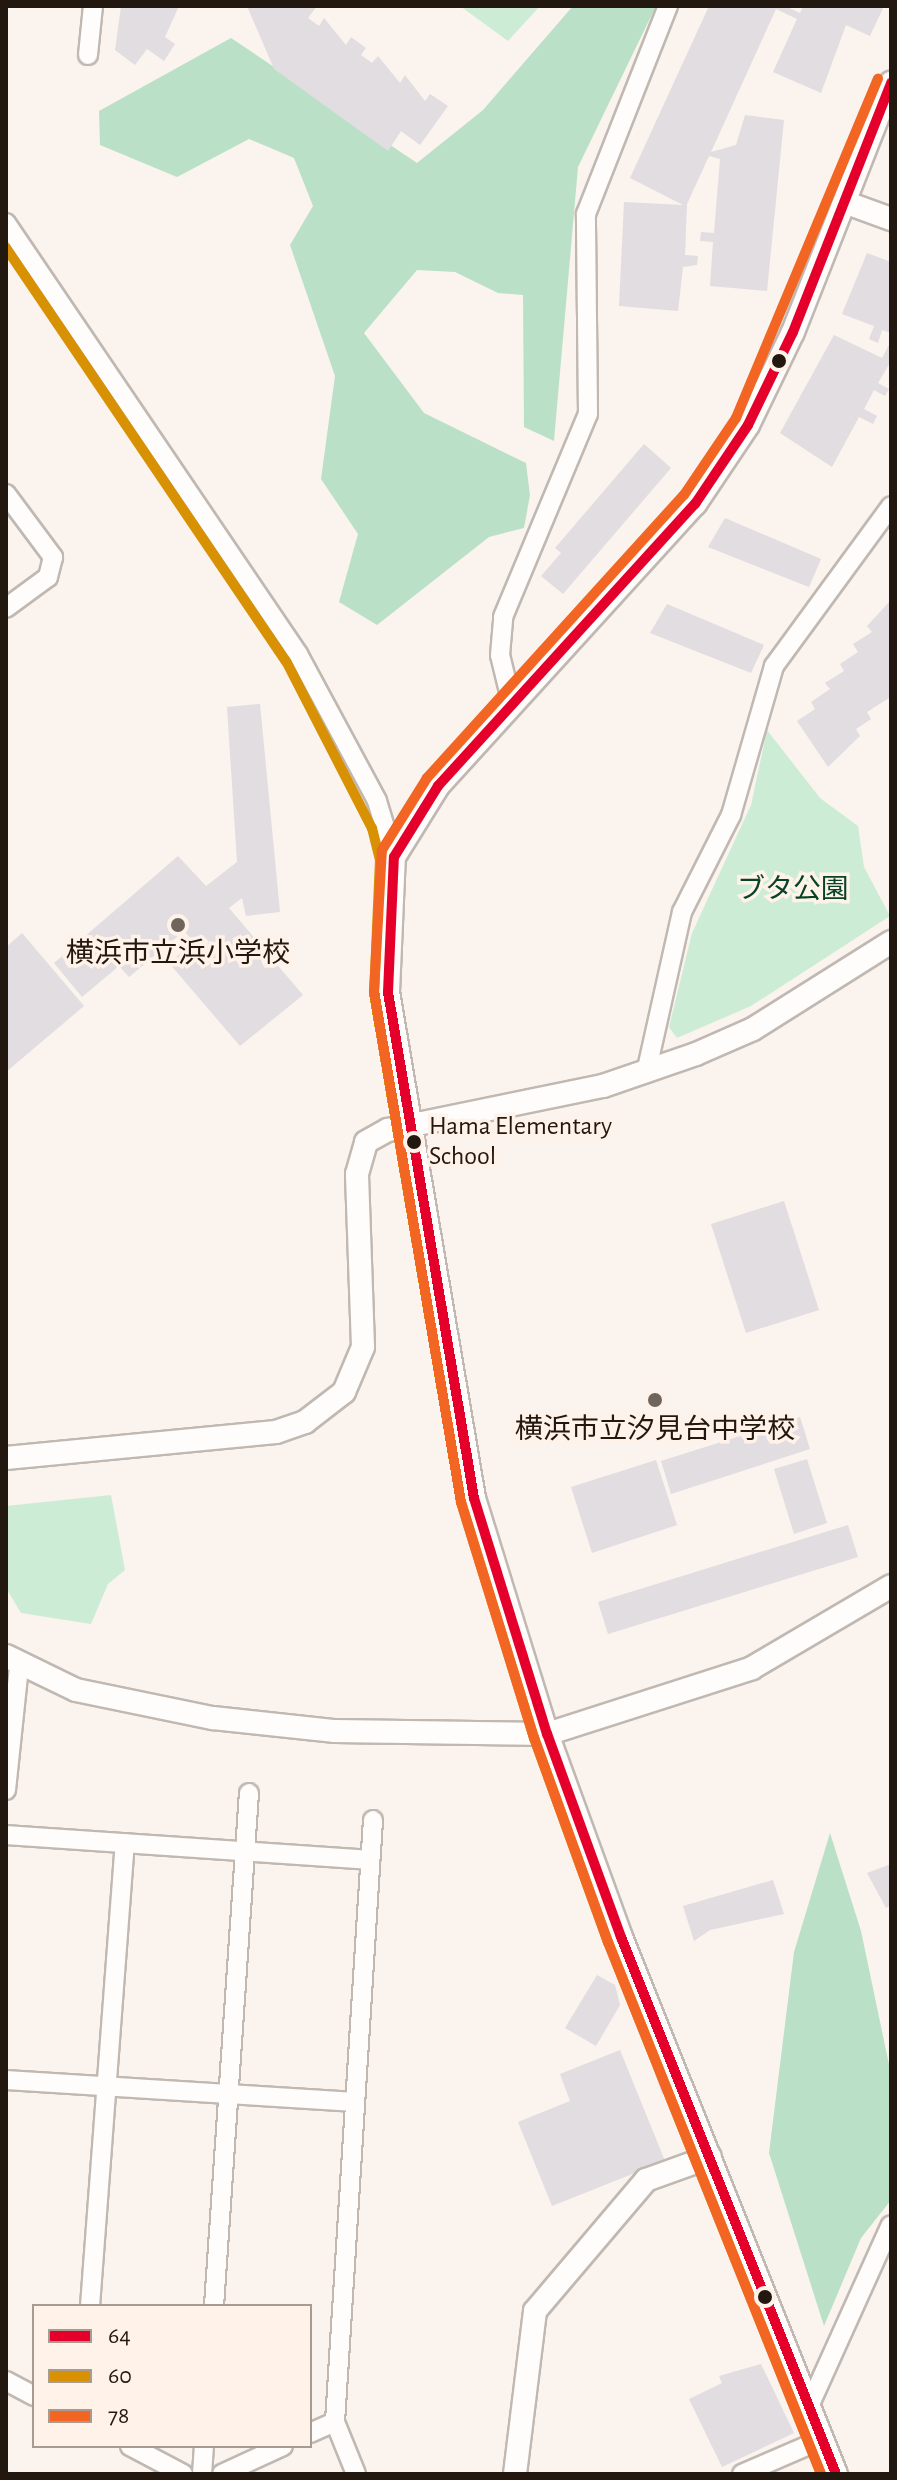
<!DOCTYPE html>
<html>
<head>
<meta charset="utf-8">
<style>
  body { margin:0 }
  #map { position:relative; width:897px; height:2480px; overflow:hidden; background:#faf3ee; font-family:"Alegreya Sans","Noto Sans JP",sans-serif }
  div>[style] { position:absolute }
  .green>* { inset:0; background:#cdecd6 }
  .forest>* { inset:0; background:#bbe0c8 }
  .building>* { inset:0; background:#e1dde1 }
  .roads { filter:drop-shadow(2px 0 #c0b8b1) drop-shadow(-2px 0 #c0b8b1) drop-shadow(0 2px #c0b8b1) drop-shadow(0 -2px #c0b8b1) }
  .minor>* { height:18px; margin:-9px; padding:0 9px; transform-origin:9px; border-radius:9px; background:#fefdfc }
  .tertiary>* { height:22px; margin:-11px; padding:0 11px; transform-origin:11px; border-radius:11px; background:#fefdfc }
  .bus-1>* { height:10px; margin:-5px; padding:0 5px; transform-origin:5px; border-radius:5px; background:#e4002b }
  .bus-2>* { height:10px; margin:-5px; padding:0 5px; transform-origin:5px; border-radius:5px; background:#d79102 }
  .bus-3>* { height:10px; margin:-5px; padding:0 5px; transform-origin:5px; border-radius:5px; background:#f26522 }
  .dots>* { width:22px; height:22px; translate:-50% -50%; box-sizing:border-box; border:4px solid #fff2e9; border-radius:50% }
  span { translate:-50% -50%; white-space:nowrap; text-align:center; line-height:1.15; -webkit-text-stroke:7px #fff2e9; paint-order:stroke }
  .bus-label { font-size:26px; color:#23180f }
  .left { translate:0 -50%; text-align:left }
  .park-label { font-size:28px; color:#064328 }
  .poi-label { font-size:28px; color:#23180f }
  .frame { position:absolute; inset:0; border:8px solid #23180f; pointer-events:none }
  .legend { position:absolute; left:32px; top:2304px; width:280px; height:144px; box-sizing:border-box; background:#fff2e9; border:2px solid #a79b92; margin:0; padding:10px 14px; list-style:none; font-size:24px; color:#23180f }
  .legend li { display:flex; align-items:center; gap:16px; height:40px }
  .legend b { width:40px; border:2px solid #a79b92 }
</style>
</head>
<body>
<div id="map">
  <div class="green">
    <div style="clip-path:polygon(460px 6px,540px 6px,508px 41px)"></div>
    <div style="clip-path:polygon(767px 730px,820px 798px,858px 826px,864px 867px,890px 916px,751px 1006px,677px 1038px,669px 1027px,692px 933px,751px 805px)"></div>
    <div style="clip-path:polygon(111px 1495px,125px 1570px,108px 1584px,91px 1624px,21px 1613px,6px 1588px,6px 1506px)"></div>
  </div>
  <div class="forest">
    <div style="clip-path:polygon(573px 6px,656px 6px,578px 167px,554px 441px,524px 427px,523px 295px,498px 293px,455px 272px,417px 270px,364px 333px,424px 413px,526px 463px,530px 495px,524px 528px,489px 537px,377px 625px,339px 602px,358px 534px,321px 479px,335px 376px,290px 245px,313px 206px,294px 158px,249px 139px,177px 177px,100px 145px,99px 111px,231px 38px,417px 163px,483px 110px)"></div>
    <div style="clip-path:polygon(830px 1833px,861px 1931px,891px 2074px,891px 2200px,861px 2238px,824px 2326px,769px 2153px,794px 1952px)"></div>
  </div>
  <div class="building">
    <div style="clip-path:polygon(121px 6px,179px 6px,165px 37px,175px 44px,164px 61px,147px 49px,135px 65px,115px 50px)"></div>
    <div style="clip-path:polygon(247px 6px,317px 6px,308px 18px,319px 26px,324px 18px,346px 45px,351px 37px,366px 48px,361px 55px,372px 63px,378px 56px,400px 83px,405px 75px,425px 101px,430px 94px,448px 106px,420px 145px,401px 131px,388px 151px,274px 69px)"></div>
    <div style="clip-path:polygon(709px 6px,785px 6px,800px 13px,803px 6px,884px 6px,870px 36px,846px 25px,821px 93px,773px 72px,797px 19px,776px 9px,711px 152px,736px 145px,745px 115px,784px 120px,767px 291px,710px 286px,713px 242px,700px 241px,701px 232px,714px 233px,720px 159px,709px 156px,687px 204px,685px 255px,698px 256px,697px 265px,683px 267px,678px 311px,619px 306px,624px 202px,683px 205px,630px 178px)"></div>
    <div style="clip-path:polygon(867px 253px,891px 262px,891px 333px,882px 330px,878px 343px,869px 339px,874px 326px,842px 314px)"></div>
    <div style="clip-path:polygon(834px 335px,882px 358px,891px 341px,891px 361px,878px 383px,889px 389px,885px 396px,874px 390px,864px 409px,877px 416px,873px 424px,859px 417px,832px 467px,780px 433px)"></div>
    <div style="clip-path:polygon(644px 444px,671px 468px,563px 594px,541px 576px,561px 553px,555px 548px)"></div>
    <div style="clip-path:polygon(725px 518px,821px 559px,809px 587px,708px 547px)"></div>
    <div style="clip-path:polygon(891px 600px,889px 698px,867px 712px,871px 719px,856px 729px,860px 736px,828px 767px,797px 721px,815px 709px,811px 702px,830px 689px,825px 683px,844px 671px,840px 664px,858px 652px,853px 644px,872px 632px,867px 626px)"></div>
    <div style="clip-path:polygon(667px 604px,764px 645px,751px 673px,650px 633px)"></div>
    <div style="clip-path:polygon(260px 704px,280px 912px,246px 916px,242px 898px,229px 908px,303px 995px,240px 1046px,169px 963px,194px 942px,184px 931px,129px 977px,119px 966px,82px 997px,54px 963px,178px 856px,206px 886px,237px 862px,227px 707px)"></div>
    <div style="clip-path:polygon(22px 933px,84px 1006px,6px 1072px,6px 947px)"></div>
    <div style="clip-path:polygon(784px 1201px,819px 1310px,746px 1333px,711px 1224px)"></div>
    <div style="clip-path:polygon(800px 1417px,810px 1449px,671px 1494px,661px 1461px)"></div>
    <div style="clip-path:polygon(807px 1459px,827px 1523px,794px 1534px,774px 1469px)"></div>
    <div style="clip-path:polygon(656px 1460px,677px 1525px,592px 1553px,571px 1487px)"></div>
    <div style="clip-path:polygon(848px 1525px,858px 1557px,608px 1634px,598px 1602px)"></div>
    <div style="clip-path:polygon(891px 1864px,891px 1905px,886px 1908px,867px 1873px)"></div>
    <div style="clip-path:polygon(773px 1880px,784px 1914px,710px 1930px,694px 1941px,683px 1906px)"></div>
    <div style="clip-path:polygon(597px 1975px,615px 1985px,620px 2005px,596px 2046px,565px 2028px)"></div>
    <div style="clip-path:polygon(620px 2050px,665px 2161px,552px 2206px,518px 2122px,570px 2101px,560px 2074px)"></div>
    <div style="clip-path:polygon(658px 2066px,667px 2092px,662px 2094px,653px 2068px)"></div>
    <div style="clip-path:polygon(761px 2364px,794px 2433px,722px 2467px,689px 2399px,722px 2383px,719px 2376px)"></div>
  </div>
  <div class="roads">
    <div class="minor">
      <div style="left:88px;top:55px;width:49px;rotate:-84.2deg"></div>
      <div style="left:6px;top:223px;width:521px;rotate:55.88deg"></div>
      <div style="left:298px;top:654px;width:167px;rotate:61.7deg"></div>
      <div style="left:377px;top:801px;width:59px;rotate:73.1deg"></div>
      <div style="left:6px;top:494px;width:79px;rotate:53.3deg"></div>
      <div style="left:53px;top:557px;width:21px;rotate:104deg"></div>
      <div style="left:48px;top:577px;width:52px;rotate:143.6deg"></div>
      <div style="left:511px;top:700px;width:46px;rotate:-103.7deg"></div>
      <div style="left:500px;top:655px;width:38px;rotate:-85deg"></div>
      <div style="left:503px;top:617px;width:220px;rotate:-67.3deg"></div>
      <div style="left:588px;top:414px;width:200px;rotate:-90.6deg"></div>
      <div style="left:586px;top:214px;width:224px;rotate:-68.5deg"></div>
      <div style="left:646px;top:1073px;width:165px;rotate:-77.4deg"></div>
      <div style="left:682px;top:912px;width:109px;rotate:-63.2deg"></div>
      <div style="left:731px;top:815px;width:155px;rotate:-73.9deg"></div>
      <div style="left:774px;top:666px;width:198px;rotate:-53.8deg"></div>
      <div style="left:6px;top:1790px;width:125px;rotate:-84deg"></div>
      <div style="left:6px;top:1835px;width:365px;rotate:3.9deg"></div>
      <div style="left:6px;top:2080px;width:349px;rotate:3.6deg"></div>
      <div style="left:90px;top:2306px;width:464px;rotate:-85.7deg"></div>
      <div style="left:214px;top:2306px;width:514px;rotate:-86.1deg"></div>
      <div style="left:6px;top:2381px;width:32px;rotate:28deg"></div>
      <div style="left:810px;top:2404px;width:196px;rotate:-65.7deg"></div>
      <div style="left:335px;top:2422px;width:56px;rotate:68deg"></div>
      <div style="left:310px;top:2433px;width:27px;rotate:-24deg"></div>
      <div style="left:335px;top:2422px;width:603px;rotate:-86.39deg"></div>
      <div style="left:130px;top:2446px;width:60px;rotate:27.8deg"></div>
      <div style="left:202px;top:2474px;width:28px;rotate:-86deg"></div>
      <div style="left:222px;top:2474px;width:67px;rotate:-24.7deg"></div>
      <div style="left:742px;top:2474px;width:88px;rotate:-23.4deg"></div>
    </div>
    <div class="tertiary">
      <div style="left:847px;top:203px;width:47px;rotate:20deg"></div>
      <div style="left:6px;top:1458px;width:271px;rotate:-5.5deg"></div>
      <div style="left:276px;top:1432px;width:31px;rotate:-19deg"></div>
      <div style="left:305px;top:1422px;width:49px;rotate:-37.6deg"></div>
      <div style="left:344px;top:1392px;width:49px;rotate:-67.1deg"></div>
      <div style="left:363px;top:1347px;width:173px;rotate:-92deg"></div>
      <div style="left:357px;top:1174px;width:33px;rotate:-74deg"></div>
      <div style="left:366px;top:1142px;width:25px;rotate:-29deg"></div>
      <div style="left:388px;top:1130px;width:219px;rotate:-11.6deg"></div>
      <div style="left:603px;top:1086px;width:98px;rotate:-19deg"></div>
      <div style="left:696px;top:1054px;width:62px;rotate:-23.7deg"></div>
      <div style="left:753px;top:1029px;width:163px;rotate:-32.2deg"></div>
      <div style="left:6px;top:1656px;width:78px;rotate:25.9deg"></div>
      <div style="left:76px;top:1690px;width:140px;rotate:11.6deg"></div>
      <div style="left:213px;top:1718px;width:123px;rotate:6.1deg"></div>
      <div style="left:335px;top:1731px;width:212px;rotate:0.8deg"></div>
      <div style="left:547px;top:1734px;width:215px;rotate:-17.8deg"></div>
      <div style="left:752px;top:1668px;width:161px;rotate:-30.5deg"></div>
      <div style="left:515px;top:2474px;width:164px;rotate:-83deg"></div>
      <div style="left:535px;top:2311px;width:172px;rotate:-49.7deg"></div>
      <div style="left:646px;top:2180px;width:68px;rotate:-19.8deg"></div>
      <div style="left:836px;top:2474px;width:578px;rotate:-111.82deg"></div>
      <div style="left:621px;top:1937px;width:216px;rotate:-110deg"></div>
      <div style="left:547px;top:1734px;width:247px;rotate:-107.2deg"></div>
      <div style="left:474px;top:1498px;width:513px;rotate:-99.65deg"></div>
      <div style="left:388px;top:992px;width:135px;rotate:-87.5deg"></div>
      <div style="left:394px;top:857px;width:84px;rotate:-58.2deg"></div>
      <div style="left:438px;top:786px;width:382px;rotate:-47.7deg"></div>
      <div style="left:695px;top:504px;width:95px;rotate:-56.1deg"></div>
      <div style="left:748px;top:425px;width:103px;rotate:-64.2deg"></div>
      <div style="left:793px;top:332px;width:268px;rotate:-68.5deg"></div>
    </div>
  </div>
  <div class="bus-1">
    <div style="left:836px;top:2474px;width:578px;rotate:-111.82deg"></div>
    <div style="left:621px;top:1937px;width:216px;rotate:-110deg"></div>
    <div style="left:547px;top:1734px;width:247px;rotate:-107.2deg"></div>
    <div style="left:474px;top:1498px;width:513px;rotate:-99.65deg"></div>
    <div style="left:388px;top:992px;width:135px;rotate:-87.5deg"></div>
    <div style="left:394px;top:857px;width:84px;rotate:-58.2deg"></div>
    <div style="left:438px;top:786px;width:382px;rotate:-47.7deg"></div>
    <div style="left:695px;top:504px;width:95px;rotate:-56.1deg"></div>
    <div style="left:748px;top:425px;width:103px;rotate:-64.2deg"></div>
    <div style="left:793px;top:332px;width:268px;rotate:-68.5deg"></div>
  </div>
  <div class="bus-2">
    <div style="left:6px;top:248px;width:499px;rotate:55.9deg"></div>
    <div style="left:286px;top:661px;width:188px;rotate:62.8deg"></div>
    <div style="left:372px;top:828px;width:32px;rotate:76deg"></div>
    <div style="left:380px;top:859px;width:135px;rotate:92.5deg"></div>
    <div style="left:374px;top:994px;width:515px;rotate:80.28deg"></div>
    <div style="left:461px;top:1502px;width:247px;rotate:72.8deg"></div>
    <div style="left:534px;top:1738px;width:217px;rotate:70.1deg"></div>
    <div style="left:608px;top:1942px;width:573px;rotate:68.18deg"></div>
  </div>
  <div class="bus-3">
    <div style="left:821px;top:2474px;width:573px;rotate:-111.82deg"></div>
    <div style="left:608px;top:1942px;width:217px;rotate:-109.9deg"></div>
    <div style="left:534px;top:1738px;width:247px;rotate:-107.2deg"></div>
    <div style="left:461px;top:1502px;width:518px;rotate:-99.66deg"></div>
    <div style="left:374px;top:991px;width:141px;rotate:-86.8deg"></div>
    <div style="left:382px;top:850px;width:85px;rotate:-58deg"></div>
    <div style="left:427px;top:778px;width:382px;rotate:-47.8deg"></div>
    <div style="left:684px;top:495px;width:93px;rotate:-56deg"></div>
    <div style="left:736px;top:418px;width:368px;rotate:-67.3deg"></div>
  </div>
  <div class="dots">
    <div style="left:779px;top:361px;background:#23180f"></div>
    <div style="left:178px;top:925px;background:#6e655d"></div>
    <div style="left:414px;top:1142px;background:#23180f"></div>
    <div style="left:655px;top:1400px;background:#6e655d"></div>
    <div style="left:765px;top:2297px;background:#23180f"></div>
  </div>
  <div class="bus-label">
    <span class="left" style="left:429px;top:1142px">Hama Elementary<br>School</span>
  </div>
  <div class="park-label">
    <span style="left:793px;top:890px">ブタ公園</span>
  </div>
  <div class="poi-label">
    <span style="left:178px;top:954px">横浜市立浜小学校</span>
    <span style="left:655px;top:1430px">横浜市立汐見台中学校</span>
  </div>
  <div class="frame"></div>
  <ul class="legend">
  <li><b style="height:10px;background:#e4002b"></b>64</li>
  <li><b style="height:10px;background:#d79102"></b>60</li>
  <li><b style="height:10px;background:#f26522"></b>78</li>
  </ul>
</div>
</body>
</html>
